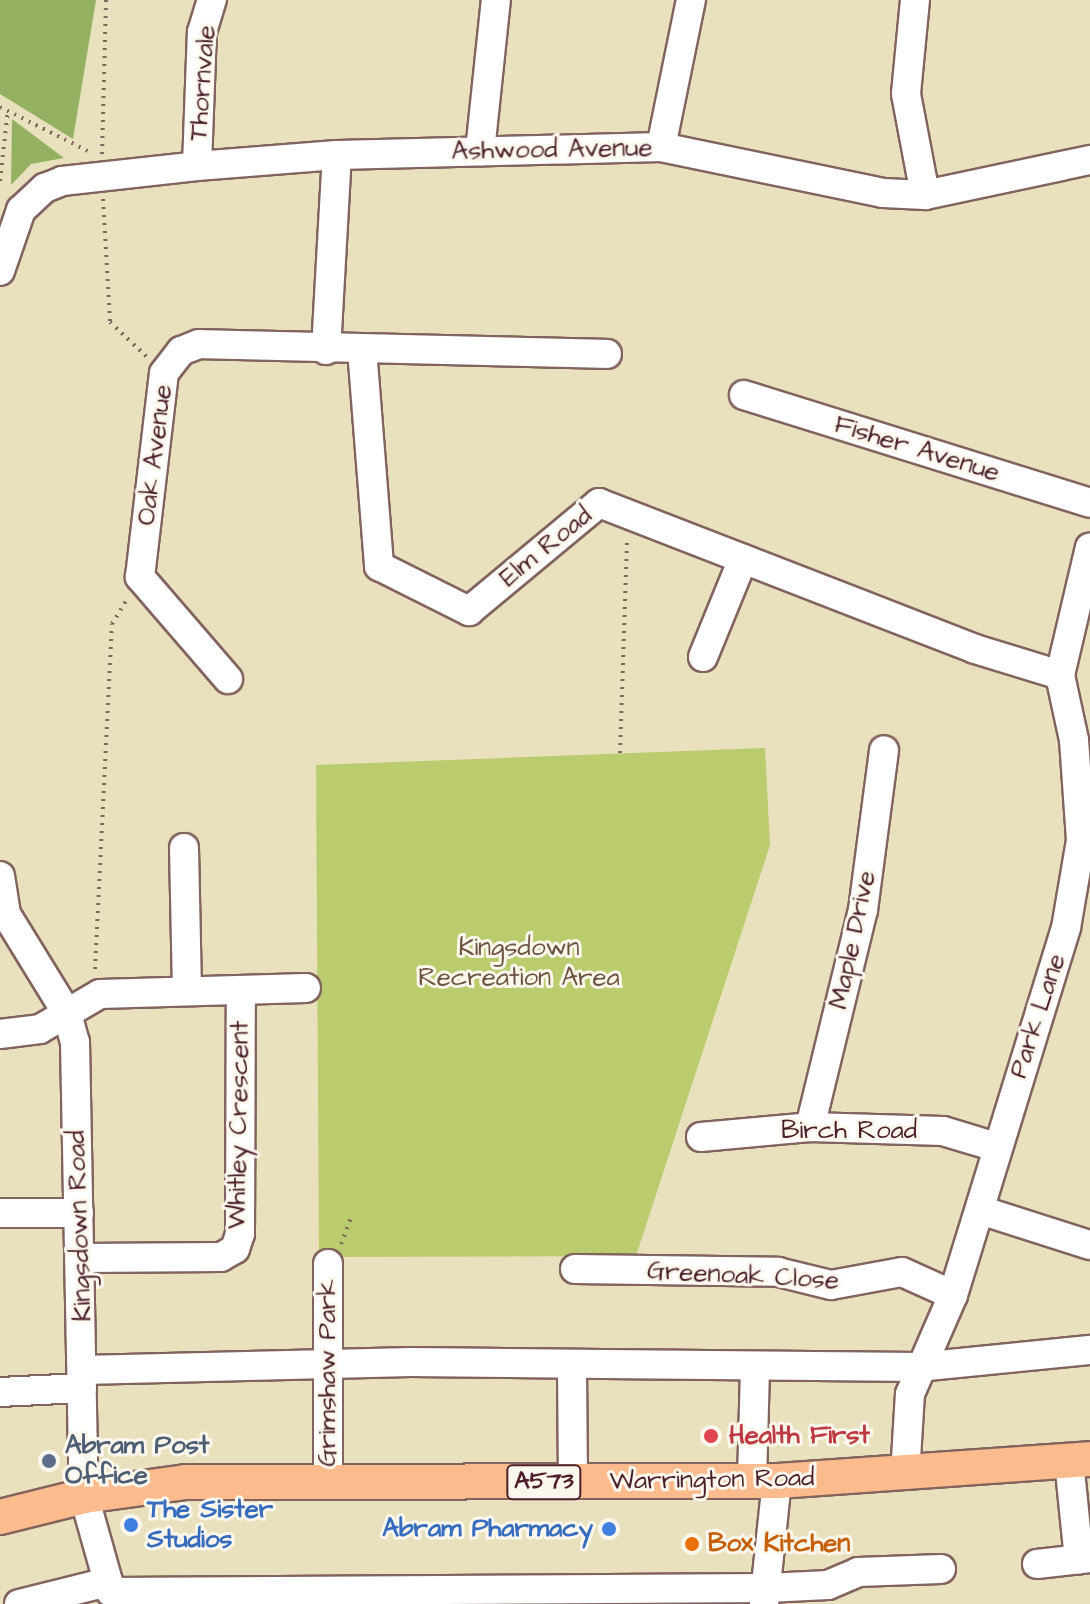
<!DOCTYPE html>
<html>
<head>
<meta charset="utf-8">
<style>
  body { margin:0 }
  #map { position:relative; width:1090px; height:1604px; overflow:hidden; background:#e9e0bd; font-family:"Architects Daughter",sans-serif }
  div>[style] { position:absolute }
  .green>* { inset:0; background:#bbcc6e }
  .forest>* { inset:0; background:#94b061 }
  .path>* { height:4px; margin-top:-2px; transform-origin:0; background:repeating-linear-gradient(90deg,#82635e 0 2px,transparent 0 8px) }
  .roads { filter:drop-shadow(2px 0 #82635e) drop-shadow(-2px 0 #82635e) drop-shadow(0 2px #82635e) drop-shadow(0 -2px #82635e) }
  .minor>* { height:28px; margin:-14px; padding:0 14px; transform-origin:14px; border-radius:14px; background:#fff }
  .major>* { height:34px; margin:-17px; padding:0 17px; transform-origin:17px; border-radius:17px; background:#fbbb8d }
  .dots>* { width:22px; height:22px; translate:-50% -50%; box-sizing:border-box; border:4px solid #fbf7ec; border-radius:50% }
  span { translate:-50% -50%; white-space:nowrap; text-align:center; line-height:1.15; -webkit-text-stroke:6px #fbf7ec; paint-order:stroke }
  .shield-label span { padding:2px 6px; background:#fbf7ec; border:2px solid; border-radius:6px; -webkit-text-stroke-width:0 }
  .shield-label { font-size:24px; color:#4a1f2b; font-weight:700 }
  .street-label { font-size:26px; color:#4a1f2b }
  .park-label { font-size:26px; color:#6c533f }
  .health-label { font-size:26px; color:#be3a42; font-weight:700 }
  .left { translate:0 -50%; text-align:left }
  .service-label { font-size:26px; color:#4e5e75; font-weight:700 }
  .shop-label { font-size:26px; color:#366cbe; font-weight:700 }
  .right { translate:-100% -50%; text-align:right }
  .food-label { font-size:26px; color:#c56008; font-weight:700 }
</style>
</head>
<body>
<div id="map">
  <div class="green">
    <div style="clip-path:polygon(765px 748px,770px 845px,636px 1256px,319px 1257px,316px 765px)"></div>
  </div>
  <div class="forest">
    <div style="clip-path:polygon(0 0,96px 0,73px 139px,0 94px)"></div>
    <div style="clip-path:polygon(12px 119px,64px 158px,31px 164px,11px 185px)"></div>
  </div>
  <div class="path">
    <div style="left:0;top:107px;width:101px;rotate:26.6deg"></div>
    <div style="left:102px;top:154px;width:154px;rotate:-88.5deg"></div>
    <div style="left:0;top:181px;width:71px;rotate:-83.6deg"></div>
    <div style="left:103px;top:199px;width:123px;rotate:86.7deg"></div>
    <div style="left:110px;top:322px;width:52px;rotate:43.5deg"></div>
    <div style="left:620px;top:753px;width:212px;rotate:-88.1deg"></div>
    <div style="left:95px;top:969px;width:345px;rotate:-87.2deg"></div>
    <div style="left:112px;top:624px;width:29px;rotate:-59deg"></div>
    <div style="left:341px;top:1244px;width:30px;rotate:-69deg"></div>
  </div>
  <div class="roads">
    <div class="minor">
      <div style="left:915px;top:0;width:94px;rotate:95.5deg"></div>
      <div style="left:906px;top:94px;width:103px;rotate:79.3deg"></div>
      <div style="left:661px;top:147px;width:150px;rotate:-78.5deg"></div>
      <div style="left:480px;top:151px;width:152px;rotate:-84deg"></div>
      <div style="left:197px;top:166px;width:134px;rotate:-87.9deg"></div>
      <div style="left:202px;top:32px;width:34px;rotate:-73deg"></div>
      <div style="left:0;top:271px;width:65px;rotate:-71deg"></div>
      <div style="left:21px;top:210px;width:33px;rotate:-43deg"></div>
      <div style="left:45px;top:188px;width:18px;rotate:-22deg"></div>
      <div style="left:62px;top:181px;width:136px;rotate:-6.3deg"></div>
      <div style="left:197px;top:166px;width:140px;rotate:-4.5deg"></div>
      <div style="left:337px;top:155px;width:324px;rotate:-1.4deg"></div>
      <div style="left:661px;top:147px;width:227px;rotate:11.7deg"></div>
      <div style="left:883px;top:193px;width:42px;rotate:2.7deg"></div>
      <div style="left:925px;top:195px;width:169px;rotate:-12deg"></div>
      <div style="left:362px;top:349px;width:218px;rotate:85.5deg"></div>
      <div style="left:379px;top:566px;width:101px;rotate:26.6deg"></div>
      <div style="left:469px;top:611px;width:169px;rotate:-39.7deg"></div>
      <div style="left:599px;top:503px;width:403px;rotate:21.2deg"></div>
      <div style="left:975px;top:649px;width:89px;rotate:17deg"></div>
      <div style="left:326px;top:350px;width:195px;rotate:-86.8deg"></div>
      <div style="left:744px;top:395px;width:362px;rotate:17.3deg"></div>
      <div style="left:703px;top:657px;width:106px;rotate:-67.8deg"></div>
      <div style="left:228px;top:679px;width:135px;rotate:-130.8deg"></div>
      <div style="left:140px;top:577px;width:205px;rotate:-83.3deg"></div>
      <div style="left:164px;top:373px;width:28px;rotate:-52deg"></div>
      <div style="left:181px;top:351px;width:19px;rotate:-21deg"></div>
      <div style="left:199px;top:344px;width:408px;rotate:1.4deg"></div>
      <div style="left:184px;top:848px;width:141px;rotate:88.8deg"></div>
      <div style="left:0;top:876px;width:38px;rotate:81deg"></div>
      <div style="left:6px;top:914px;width:116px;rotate:58.4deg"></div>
      <div style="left:67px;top:1013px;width:30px;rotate:75deg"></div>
      <div style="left:75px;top:1042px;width:454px;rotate:88.9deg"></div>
      <div style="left:84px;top:1496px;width:100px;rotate:74.3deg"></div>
      <div style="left:111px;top:1592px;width:656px;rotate:-0.35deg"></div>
      <div style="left:767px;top:1588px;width:61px;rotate:-2.8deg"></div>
      <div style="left:828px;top:1585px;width:33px;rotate:-23deg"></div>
      <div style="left:858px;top:1572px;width:83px;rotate:-2.1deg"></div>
      <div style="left:0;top:1034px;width:40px;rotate:-7.1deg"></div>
      <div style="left:40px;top:1029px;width:69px;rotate:-30.3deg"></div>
      <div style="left:100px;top:994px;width:206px;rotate:-1.7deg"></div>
      <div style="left:810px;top:1127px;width:223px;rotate:-76.3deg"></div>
      <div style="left:863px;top:910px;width:161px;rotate:-82.5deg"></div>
      <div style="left:701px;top:1137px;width:109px;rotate:-5.2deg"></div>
      <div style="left:810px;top:1127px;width:133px;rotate:1.7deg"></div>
      <div style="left:943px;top:1131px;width:55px;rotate:16.8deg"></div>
      <div style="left:980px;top:1210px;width:115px;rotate:17.7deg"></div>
      <div style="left:0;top:1213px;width:79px"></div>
      <div style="left:82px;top:1258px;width:139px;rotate:-0.4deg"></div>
      <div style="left:221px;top:1257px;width:16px;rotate:-30deg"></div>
      <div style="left:235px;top:1249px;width:16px;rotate:-72deg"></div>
      <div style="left:240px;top:1234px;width:244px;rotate:-89.8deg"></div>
      <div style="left:328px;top:1264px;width:218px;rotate:90deg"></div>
      <div style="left:575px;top:1269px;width:203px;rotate:0.8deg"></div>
      <div style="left:778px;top:1272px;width:55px;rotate:13.8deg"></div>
      <div style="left:831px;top:1285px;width:72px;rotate:-10.4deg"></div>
      <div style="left:902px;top:1272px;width:56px;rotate:24.3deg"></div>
      <div style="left:572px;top:1367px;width:115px;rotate:89.5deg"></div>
      <div style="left:83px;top:1370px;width:328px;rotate:-1.4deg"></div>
      <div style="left:411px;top:1362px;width:508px;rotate:0.56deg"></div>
      <div style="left:919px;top:1367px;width:172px;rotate:-5.7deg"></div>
      <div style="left:0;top:1392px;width:82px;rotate:-2.8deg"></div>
      <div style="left:1069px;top:1461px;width:99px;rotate:84.2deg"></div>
      <div style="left:905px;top:1475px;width:81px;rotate:-86.5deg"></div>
      <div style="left:910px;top:1394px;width:108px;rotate:-66.5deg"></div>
      <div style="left:953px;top:1295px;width:384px;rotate:-72.9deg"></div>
      <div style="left:1066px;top:928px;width:89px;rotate:-80.3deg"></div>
      <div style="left:1081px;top:840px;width:100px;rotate:-94deg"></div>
      <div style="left:1074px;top:740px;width:66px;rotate:-102.2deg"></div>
      <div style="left:1060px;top:675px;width:131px;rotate:-76.8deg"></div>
      <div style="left:752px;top:1482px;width:115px;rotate:-88.5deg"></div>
      <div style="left:1037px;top:1564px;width:53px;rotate:-6.5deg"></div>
      <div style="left:19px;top:1604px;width:92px;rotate:-13.9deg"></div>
      <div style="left:764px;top:1604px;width:124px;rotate:-84deg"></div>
    </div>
    <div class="major">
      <div style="left:0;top:1517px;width:87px;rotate:-14deg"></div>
      <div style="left:84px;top:1496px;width:103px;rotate:-7.8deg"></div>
      <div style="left:186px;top:1482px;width:591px;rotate:-0.1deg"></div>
      <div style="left:777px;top:1481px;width:314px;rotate:-4deg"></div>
    </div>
  </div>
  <div class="dots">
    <div style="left:711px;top:1436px;background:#e0444e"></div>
    <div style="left:49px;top:1461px;background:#5c6f8a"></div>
    <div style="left:131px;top:1525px;background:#3f7fe0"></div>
    <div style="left:609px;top:1529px;background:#3f7fe0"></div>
    <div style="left:692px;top:1544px;background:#e8710a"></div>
  </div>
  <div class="shield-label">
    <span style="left:544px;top:1482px">A573</span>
  </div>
  <div class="street-label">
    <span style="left:203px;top:83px;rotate:-86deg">Thornvale</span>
    <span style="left:552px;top:150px;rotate:-1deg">Ashwood Avenue</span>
    <span style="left:917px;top:449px;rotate:17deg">Fisher Avenue</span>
    <span style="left:155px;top:455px;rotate:-83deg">Oak Avenue</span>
    <span style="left:546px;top:547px;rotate:-39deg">Elm Road</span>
    <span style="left:853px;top:940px;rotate:-78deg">Maple Drive</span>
    <span style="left:1038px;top:1016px;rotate:-72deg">Park Lane</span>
    <span style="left:239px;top:1125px;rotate:-89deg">Whitley Crescent</span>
    <span style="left:849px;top:1131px">Birch Road</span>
    <span style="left:80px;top:1226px;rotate:-92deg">Kingsdown Road</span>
    <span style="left:743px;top:1276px;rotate:3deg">Greenoak Close</span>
    <span style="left:328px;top:1373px;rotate:-90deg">Grimshaw Park</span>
    <span style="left:712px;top:1480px;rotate:-1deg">Warrington Road</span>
  </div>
  <div class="park-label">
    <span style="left:519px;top:963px">Kingsdown<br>Recreation Area</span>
  </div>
  <div class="health-label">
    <span class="left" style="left:729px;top:1436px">Health First</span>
  </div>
  <div class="service-label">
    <span class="left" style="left:65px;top:1461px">Abram Post<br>Office</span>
  </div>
  <div class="shop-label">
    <span class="left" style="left:147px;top:1525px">The Sister<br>Studios</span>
    <span class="right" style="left:593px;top:1529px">Abram Pharmacy</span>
  </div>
  <div class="food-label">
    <span class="left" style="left:708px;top:1544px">Box Kitchen</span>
  </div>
</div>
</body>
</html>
